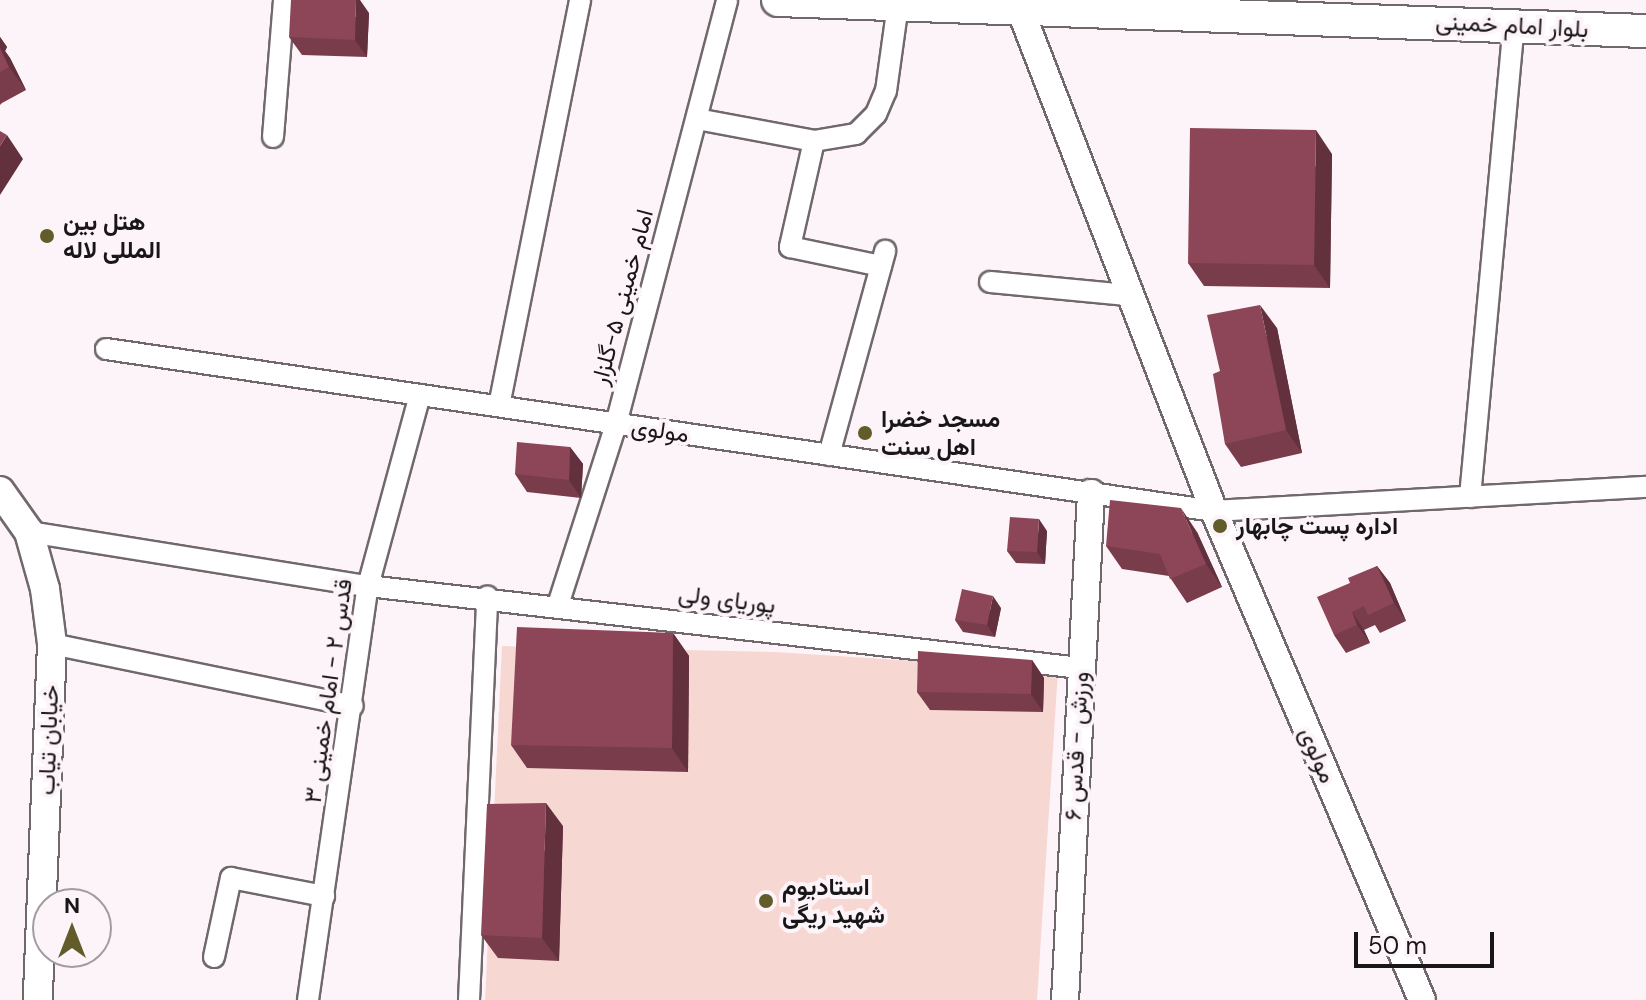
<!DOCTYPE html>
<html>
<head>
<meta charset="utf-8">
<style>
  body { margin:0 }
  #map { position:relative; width:1646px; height:1000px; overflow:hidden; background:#fdf4f9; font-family:"DM Sans",Vazirmatn,sans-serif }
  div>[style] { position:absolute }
  .green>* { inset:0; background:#f6d7d1 }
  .roads { filter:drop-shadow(2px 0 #70686c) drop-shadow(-2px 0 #70686c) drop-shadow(0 2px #70686c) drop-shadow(0 -2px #70686c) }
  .minor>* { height:20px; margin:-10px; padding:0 10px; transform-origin:10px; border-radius:10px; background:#fff }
  .tertiary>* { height:26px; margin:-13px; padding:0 13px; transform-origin:13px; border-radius:13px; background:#fff }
  .secondary>* { height:28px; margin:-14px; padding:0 14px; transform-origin:14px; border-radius:14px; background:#fff }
  .primary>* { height:32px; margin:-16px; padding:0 16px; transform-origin:16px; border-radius:16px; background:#fff }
  .wall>* { inset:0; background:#783c4b }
  .shaded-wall>* { inset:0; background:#62313d }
  .building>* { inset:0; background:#8c4657 }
  .dots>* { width:22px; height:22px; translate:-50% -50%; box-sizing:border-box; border:4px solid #fdf4f9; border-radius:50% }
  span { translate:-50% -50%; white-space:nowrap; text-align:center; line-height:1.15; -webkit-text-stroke:8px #fdf4f9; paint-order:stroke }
  .street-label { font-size:24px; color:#191618 }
  .poi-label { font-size:24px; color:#191618; font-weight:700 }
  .left { translate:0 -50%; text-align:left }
  .north { position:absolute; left:32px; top:888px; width:80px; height:80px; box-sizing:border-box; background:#fdf4f9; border:2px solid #a29b9f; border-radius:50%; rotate:0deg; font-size:22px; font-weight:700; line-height:32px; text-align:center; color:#191618 }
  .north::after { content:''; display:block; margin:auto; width:28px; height:36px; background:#615c29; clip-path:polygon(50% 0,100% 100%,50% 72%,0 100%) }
  .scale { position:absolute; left:1354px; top:932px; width:140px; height:36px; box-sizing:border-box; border:4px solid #191618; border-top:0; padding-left:10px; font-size:24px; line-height:28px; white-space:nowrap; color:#191618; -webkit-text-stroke:6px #fdf4f9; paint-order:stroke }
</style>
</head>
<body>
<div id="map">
  <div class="green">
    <div style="clip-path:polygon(502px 646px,774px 652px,1058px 670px,1037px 1000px,485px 1000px)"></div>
  </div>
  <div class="roads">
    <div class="minor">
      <div style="left:697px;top:119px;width:119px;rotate:10.6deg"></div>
      <div style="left:814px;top:141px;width:43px;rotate:-9.5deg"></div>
      <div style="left:856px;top:134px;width:28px;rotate:-45deg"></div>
      <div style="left:876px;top:114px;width:25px;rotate:-67deg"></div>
      <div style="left:886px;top:91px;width:88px;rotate:-82.1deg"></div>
      <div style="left:273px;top:137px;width:137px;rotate:-85.4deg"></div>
      <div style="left:814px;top:141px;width:109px;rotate:102.8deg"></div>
      <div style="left:790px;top:247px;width:93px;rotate:11.8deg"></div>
      <div style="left:990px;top:282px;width:138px;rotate:5.4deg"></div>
      <div style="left:106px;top:349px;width:1120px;rotate:8.32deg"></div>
      <div style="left:1214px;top:511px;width:433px;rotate:-3.2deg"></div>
      <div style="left:499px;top:406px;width:414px;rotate:-78.7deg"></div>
      <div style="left:829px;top:455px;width:212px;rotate:-74.6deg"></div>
      <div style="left:1470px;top:497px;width:475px;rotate:-84.7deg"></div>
      <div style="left:29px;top:532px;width:343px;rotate:9.1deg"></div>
      <div style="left:368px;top:586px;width:717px;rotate:6.57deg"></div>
      <div style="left:558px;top:605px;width:190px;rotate:-72.2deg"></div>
      <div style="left:616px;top:424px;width:438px;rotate:-75.3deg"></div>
      <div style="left:52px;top:644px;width:307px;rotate:11.6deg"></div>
      <div style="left:214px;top:957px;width:81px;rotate:-77.9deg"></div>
      <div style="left:231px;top:878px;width:95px;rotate:11deg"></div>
      <div style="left:308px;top:1000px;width:418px;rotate:-81.8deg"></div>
      <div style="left:368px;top:586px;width:198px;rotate:-74.8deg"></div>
      <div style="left:469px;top:1000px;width:404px;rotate:-87.4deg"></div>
    </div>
    <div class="tertiary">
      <div style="left:1020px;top:9px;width:538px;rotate:68.87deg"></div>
      <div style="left:1214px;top:511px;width:531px;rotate:66.96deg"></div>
      <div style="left:1065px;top:1000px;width:508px;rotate:-87.06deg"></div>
    </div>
    <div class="secondary">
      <div style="left:0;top:491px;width:50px;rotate:54.7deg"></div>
      <div style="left:29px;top:532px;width:59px;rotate:74.3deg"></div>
      <div style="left:45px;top:589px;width:55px;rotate:82.7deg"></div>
      <div style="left:52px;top:644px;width:356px;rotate:92.3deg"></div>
    </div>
    <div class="primary">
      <div style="left:778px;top:0;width:869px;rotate:2.05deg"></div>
    </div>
  </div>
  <div class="wall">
    <div style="clip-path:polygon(369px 13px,367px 57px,302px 55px,289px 37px)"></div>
    <div style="clip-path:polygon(0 37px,7px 47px,5px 51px,10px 58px,26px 90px,2px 103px,0 105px)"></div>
    <div style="clip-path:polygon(1332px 154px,1330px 288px,1204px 286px,1188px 263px)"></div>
    <div style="clip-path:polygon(1277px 328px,1302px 453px,1241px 467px,1225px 444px,1220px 371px)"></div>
    <div style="clip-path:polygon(570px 447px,583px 464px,581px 498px,527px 492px,515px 474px)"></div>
    <div style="clip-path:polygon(1047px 531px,1045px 564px,1016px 563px,1007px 551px)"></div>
    <div style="clip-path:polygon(1197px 532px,1222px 587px,1187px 603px,1169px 576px,1122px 569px,1106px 546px)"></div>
    <div style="clip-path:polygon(1377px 566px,1390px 583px,1406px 621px,1380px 633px,1375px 625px,1364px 630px,1370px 643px,1346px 653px,1334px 635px,1350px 583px)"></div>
    <div style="clip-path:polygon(1001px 608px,995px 637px,963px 632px,955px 620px)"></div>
    <div style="clip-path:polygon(673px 633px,689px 656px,688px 772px,527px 768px,511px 745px)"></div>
    <div style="clip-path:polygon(1032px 660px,1044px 678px,1043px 712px,930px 710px,917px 692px)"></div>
    <div style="clip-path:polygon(563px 826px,559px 961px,498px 958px,481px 935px)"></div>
  </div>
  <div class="shaded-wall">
    <div style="clip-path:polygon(356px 0,360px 0,369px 13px,367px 57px,355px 40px)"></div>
    <div style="clip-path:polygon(0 37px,7px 47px,5px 51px,10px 58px,26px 90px,9px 67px,0 58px)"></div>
    <div style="clip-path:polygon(1316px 130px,1332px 154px,1330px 288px,1314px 265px)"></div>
    <div style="clip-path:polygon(7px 135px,23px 159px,0 195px,0 146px)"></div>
    <div style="clip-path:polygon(1260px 305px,1277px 328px,1302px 453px,1286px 430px)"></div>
    <div style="clip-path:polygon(570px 447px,583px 464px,581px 498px,569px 480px)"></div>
    <div style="clip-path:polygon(1181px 508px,1197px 532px,1222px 587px,1206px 564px)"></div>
    <div style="clip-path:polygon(1039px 519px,1047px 531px,1045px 564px,1037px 552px)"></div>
    <div style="clip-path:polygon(1377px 566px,1390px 583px,1406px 621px,1394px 603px)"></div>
    <div style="clip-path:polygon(993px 596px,1001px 608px,995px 637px,987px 625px)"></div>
    <div style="clip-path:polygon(1352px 612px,1364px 630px,1370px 643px,1357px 625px)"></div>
    <div style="clip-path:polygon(673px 633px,689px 656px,688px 772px,672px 748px)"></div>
    <div style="clip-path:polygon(1032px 660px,1044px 678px,1043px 712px,1031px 694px)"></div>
    <div style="clip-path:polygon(546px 803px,563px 826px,559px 961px,542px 938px)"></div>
  </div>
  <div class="building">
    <div style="clip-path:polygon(291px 0,356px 0,355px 40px,289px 37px)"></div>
    <div style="clip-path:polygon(0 48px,9px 67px,0 72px)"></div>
    <div style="clip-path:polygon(1190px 128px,1316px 130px,1314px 265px,1188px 263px)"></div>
    <div style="clip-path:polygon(0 131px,7px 135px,0 146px)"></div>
    <div style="clip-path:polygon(1260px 305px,1286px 430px,1225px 444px,1213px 374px,1220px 371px,1207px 315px)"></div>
    <div style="clip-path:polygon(517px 442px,570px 447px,569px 480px,515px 474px)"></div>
    <div style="clip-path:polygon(1110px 500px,1181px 508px,1206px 564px,1170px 579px,1160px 554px,1106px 546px)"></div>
    <div style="clip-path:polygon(1010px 517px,1039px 519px,1037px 552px,1007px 551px)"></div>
    <div style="clip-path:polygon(1377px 566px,1394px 603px,1368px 615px,1364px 606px,1352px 612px,1357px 625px,1334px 635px,1317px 597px,1350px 583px,1348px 578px)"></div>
    <div style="clip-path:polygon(962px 589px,993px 596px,987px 625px,955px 620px)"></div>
    <div style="clip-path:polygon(517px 627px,673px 633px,672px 748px,511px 745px)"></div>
    <div style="clip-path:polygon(918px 651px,1032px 660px,1031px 694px,917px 692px)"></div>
    <div style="clip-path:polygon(546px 803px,542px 938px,481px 935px,487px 804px)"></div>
  </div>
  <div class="dots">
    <div style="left:47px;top:236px;background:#615c29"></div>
    <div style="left:865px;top:433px;background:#615c29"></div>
    <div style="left:1220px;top:526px;background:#615c29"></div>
    <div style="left:766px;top:901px;background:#615c29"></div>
  </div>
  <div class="street-label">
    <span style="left:1512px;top:25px;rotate:3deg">بلوار امام خمینی</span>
    <span style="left:622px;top:297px;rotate:-75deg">امام خمینی ۵-گلزار</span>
    <span style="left:660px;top:430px;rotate:8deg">مولوی</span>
    <span style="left:727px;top:599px;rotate:7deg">پوریای ولی</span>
    <span style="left:328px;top:691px;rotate:-82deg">قدس ۲ - امام خمینی ۳</span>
    <span style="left:48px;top:740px;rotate:-88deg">خیابان تیاب</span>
    <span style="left:1076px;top:746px;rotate:-87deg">ورزش - قدس ۶</span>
    <span style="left:1318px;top:755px;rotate:67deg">مولوی</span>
  </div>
  <div class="poi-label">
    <span class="left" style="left:63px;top:236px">هتل بین<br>المللی لاله</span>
    <span class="left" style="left:881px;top:433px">مسجد خضرا<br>اهل سنت</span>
    <span class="left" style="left:1236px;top:526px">اداره پست چابهار</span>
    <span class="left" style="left:782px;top:901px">استادیوم<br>شهید ریگی</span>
  </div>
  <div class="north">N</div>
  <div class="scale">50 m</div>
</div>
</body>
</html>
